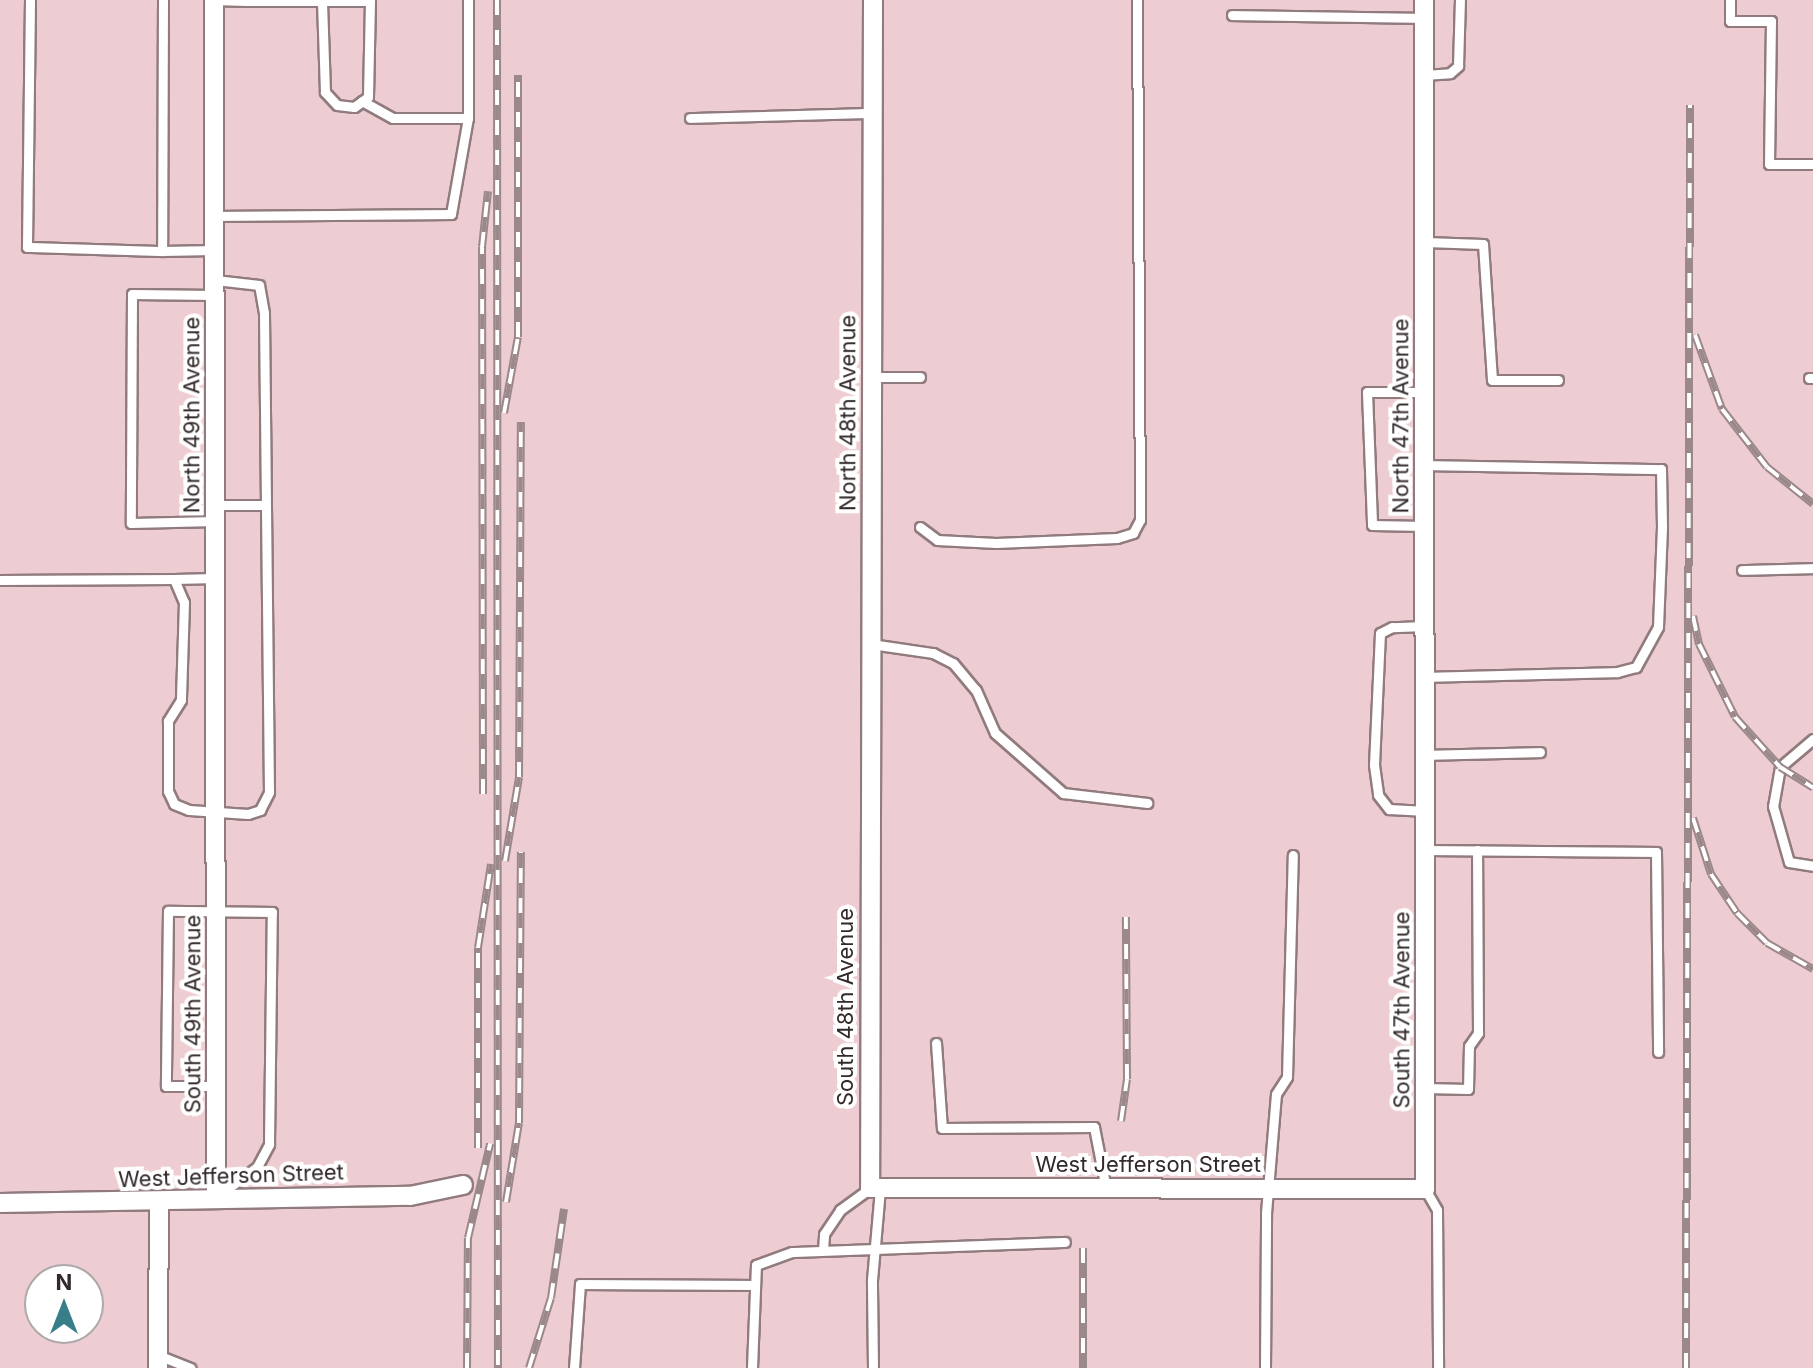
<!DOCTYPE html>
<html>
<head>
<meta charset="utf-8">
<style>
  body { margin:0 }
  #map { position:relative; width:1813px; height:1368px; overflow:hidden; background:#f2dadd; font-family:Inter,sans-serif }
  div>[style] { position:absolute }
  .built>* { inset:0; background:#edcdd1 }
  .roads { filter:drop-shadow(2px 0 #917b7e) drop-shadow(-2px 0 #917b7e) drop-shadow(0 2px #917b7e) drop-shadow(0 -2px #917b7e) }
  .lane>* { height:9px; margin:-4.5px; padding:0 4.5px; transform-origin:4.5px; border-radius:4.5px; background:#fff }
  .street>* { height:18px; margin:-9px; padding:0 9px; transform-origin:9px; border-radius:9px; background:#fff }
  .rail>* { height:8px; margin-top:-4px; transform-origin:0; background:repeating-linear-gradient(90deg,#fff 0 15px,#9a888b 0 30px); box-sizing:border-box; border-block:2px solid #9a888b }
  span { translate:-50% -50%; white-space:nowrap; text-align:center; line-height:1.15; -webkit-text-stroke:8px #fff; paint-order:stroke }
  .street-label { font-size:22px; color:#32292a }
  .north { position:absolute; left:24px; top:1264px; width:80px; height:80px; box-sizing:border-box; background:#fff; border:2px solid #ada9aa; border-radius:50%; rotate:0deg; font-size:22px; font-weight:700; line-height:32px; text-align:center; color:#32292a }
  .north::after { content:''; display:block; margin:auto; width:28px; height:36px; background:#377e89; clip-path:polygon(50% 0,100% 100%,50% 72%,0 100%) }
</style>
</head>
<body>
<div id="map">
  <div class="built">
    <div style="clip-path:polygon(evenodd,0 0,1813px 0,1813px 1368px,0 1368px,0 0,40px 1280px,88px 1280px,88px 1328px,40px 1328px,40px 1280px)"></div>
  </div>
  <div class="roads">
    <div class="lane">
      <div style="left:30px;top:0;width:247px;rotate:90.7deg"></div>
      <div style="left:27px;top:247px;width:135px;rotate:1.7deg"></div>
      <div style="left:163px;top:0;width:251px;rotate:90.2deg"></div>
      <div style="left:162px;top:251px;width:53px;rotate:-1.1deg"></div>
      <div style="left:214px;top:0;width:32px;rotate:2deg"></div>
      <div style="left:246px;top:1px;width:124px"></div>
      <div style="left:370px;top:1px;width:96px;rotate:91.2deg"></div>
      <div style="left:368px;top:97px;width:17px;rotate:144deg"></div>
      <div style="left:354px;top:107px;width:17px;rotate:-173deg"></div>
      <div style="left:337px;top:105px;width:18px;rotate:-133deg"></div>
      <div style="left:325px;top:92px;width:91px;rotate:-91.9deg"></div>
      <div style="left:1730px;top:0;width:21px;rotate:90deg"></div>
      <div style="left:1730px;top:21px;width:41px"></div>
      <div style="left:1771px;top:21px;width:143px;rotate:90.8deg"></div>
      <div style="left:1769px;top:164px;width:44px"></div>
      <div style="left:1232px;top:15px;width:192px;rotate:0.9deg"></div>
      <div style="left:1424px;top:75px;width:26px;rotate:-4deg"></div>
      <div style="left:1450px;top:73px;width:11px;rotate:-41deg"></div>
      <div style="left:1458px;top:66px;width:66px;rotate:-88.3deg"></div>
      <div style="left:362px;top:101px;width:35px;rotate:29deg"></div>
      <div style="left:393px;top:118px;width:75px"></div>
      <div style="left:690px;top:118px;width:182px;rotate:-1.6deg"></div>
      <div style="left:215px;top:216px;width:236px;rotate:-0.5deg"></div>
      <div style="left:451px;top:214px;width:97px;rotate:-80deg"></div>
      <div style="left:468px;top:118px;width:118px;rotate:-90deg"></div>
      <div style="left:1425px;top:242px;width:58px;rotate:2deg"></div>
      <div style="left:1483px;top:244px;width:136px;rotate:86.2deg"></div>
      <div style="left:1492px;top:380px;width:66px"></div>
      <div style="left:215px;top:295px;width:83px;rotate:-179.3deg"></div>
      <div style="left:132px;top:294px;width:229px;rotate:90.3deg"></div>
      <div style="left:131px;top:523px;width:85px;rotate:-1.3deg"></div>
      <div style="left:872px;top:377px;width:48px"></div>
      <div style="left:1809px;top:378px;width:4px"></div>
      <div style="left:1425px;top:392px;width:58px;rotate:180deg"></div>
      <div style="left:1367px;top:392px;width:133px;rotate:87.8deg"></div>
      <div style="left:1372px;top:525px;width:53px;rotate:1.1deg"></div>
      <div style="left:1425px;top:465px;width:236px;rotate:1deg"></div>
      <div style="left:1661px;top:469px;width:58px;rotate:89deg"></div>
      <div style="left:1662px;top:527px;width:100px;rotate:92.3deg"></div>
      <div style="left:1658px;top:627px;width:46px;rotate:118.8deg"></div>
      <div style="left:1636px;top:667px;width:20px;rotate:165deg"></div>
      <div style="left:1617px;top:672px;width:191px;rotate:178.5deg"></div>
      <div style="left:216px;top:505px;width:47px"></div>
      <div style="left:920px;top:527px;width:21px;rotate:37deg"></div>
      <div style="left:937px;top:540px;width:59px;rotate:2.9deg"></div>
      <div style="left:996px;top:543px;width:121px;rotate:-2.4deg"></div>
      <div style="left:1117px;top:538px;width:17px;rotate:-17deg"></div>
      <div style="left:1133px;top:533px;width:15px;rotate:-62deg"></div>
      <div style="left:1140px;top:520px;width:520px;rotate:-90.33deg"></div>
      <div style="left:1742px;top:570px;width:71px;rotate:-1.6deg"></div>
      <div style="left:174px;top:579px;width:42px;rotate:-1.4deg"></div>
      <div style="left:0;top:580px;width:174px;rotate:-0.3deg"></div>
      <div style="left:174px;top:579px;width:25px;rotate:67deg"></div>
      <div style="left:184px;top:602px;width:98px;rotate:91.8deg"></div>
      <div style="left:181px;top:700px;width:25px;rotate:122deg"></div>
      <div style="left:168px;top:721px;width:70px;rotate:90deg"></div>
      <div style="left:168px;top:791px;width:14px;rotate:65deg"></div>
      <div style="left:174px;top:804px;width:16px;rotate:22deg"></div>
      <div style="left:189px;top:810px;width:59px;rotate:3.9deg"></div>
      <div style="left:248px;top:814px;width:13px;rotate:-18deg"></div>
      <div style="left:260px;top:810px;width:20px;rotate:-63deg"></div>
      <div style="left:269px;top:792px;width:479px;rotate:-90.6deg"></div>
      <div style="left:264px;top:313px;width:28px;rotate:-100deg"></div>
      <div style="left:259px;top:285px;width:44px;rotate:-173.5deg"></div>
      <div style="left:1425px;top:626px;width:33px;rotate:178deg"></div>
      <div style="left:1392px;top:627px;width:13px;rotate:153deg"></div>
      <div style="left:1380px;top:633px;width:132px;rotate:92.6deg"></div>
      <div style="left:1374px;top:765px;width:30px;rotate:82deg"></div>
      <div style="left:1378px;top:795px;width:18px;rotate:52deg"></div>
      <div style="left:1389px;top:809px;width:37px;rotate:3deg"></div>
      <div style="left:871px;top:644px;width:63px;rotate:8.3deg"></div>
      <div style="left:933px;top:653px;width:22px;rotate:27deg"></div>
      <div style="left:953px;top:663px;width:35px;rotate:50deg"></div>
      <div style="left:976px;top:690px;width:47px;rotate:66.2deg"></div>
      <div style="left:995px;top:733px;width:91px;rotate:41.4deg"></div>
      <div style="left:1063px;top:793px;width:85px;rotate:6.8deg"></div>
      <div style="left:1813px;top:739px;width:43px;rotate:139.7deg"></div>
      <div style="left:1780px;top:767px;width:40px;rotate:100deg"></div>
      <div style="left:1773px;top:806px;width:58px;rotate:74.1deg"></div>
      <div style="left:1789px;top:862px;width:24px;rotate:9deg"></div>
      <div style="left:1426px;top:755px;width:114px;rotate:-1.5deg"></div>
      <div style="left:1427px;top:850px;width:229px;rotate:0.5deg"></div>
      <div style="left:1656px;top:852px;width:200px;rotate:89.4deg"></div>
      <div style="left:936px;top:1043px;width:85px;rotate:86deg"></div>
      <div style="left:942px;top:1128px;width:152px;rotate:-0.4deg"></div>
      <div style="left:1094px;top:1127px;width:63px;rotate:79deg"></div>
      <div style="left:1425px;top:1088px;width:43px;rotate:1.3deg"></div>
      <div style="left:1468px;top:1089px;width:43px;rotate:-88.7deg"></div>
      <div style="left:1469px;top:1046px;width:16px;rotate:-55deg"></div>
      <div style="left:1478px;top:1033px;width:183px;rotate:-90.3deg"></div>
      <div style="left:1425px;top:1189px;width:24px;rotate:60deg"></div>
      <div style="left:1437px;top:1210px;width:158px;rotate:89.6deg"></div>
      <div style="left:216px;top:1197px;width:51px;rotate:-36.2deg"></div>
      <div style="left:257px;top:1167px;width:26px;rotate:-62deg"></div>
      <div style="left:269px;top:1144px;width:232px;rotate:-89.3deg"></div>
      <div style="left:272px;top:912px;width:104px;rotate:-179.4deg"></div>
      <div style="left:168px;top:911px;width:175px;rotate:90.7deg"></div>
      <div style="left:166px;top:1086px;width:51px"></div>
      <div style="left:823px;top:1250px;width:16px;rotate:-86deg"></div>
      <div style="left:824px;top:1234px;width:29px;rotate:-56deg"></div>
      <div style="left:840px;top:1210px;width:37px;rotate:-36deg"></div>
      <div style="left:158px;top:1355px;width:35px;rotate:22deg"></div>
      <div style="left:574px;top:1368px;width:84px;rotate:-85.9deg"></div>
      <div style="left:580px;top:1284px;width:175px;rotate:0.3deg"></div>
      <div style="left:752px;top:1368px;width:103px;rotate:-87.8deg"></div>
      <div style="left:756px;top:1265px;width:38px;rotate:-20deg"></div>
      <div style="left:792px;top:1252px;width:273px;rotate:-2.1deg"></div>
      <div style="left:873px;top:1368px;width:88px;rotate:-90.7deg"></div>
      <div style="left:872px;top:1280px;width:92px;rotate:-85deg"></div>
      <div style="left:1265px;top:1368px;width:155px;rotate:-89.6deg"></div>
      <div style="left:1266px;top:1213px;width:119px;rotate:-85.2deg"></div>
      <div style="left:1276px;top:1094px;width:20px;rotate:-57deg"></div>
      <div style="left:1287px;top:1077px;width:222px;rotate:-88.5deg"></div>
    </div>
    <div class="street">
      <div style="left:214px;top:0;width:1197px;rotate:89.9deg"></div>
      <div style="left:873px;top:0;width:1188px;rotate:90.14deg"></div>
      <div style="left:870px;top:1188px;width:555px;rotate:0.1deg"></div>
      <div style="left:1425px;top:1189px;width:1189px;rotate:-90.05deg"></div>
      <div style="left:0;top:1203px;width:410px;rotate:-1deg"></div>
      <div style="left:410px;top:1196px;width:54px;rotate:-11.7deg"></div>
      <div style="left:158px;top:1368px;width:165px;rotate:-89.7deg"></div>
    </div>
  </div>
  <div class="rail">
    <div style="left:497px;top:0;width:1368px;rotate:89.96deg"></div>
    <div style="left:1695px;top:335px;width:79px;rotate:70deg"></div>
    <div style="left:1722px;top:409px;width:73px;rotate:52.2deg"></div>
    <div style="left:1767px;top:467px;width:59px;rotate:38.8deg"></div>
    <div style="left:504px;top:413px;width:77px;rotate:-79.6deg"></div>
    <div style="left:518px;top:337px;width:262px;rotate:-90deg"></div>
    <div style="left:1693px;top:616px;width:29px;rotate:78deg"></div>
    <div style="left:1699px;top:644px;width:81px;rotate:63.7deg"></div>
    <div style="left:1735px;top:717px;width:67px;rotate:48deg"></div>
    <div style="left:1780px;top:767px;width:39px;rotate:32deg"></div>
    <div style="left:483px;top:794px;width:547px;rotate:-90.1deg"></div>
    <div style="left:482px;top:247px;width:56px;rotate:-83.9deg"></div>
    <div style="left:1693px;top:818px;width:59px;rotate:72.2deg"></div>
    <div style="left:1711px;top:874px;width:47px;rotate:56.3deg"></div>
    <div style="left:1737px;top:913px;width:42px;rotate:45deg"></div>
    <div style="left:1767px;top:943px;width:53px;rotate:29.5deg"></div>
    <div style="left:505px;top:861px;width:85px;rotate:-80.5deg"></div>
    <div style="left:519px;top:777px;width:355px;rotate:-89.7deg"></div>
    <div style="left:1121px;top:1121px;width:42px;rotate:-81.9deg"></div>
    <div style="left:1127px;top:1079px;width:162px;rotate:-90.4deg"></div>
    <div style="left:478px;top:1148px;width:200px;rotate:-90deg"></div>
    <div style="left:478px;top:948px;width:85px;rotate:-81.2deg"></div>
    <div style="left:506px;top:1202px;width:80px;rotate:-80.7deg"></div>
    <div style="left:519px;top:1123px;width:271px;rotate:-89.6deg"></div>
    <div style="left:1083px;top:1248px;width:120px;rotate:90deg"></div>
    <div style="left:467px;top:1368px;width:130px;rotate:-89.6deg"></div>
    <div style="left:468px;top:1238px;width:97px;rotate:-76.8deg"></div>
    <div style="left:529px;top:1368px;width:73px;rotate:-72.6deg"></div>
    <div style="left:551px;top:1298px;width:90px;rotate:-81.7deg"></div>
    <div style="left:1686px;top:1368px;width:1263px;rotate:-89.82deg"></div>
  </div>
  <div class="street-label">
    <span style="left:848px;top:413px;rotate:-90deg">North 48th Avenue</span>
    <span style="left:192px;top:415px;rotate:-90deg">North 49th Avenue</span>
    <span style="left:1401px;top:416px;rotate:-90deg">North 47th Avenue</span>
    <span style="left:846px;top:1007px;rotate:-90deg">South 48th Avenue</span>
    <span style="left:1402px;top:1010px;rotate:-90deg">South 47th Avenue</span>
    <span style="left:193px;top:1014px;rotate:-90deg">South 49th Avenue</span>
    <span style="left:1148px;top:1165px">West Jefferson Street</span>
    <span style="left:231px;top:1176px;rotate:-2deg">West Jefferson Street</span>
  </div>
  <div class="north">N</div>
</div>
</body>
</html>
